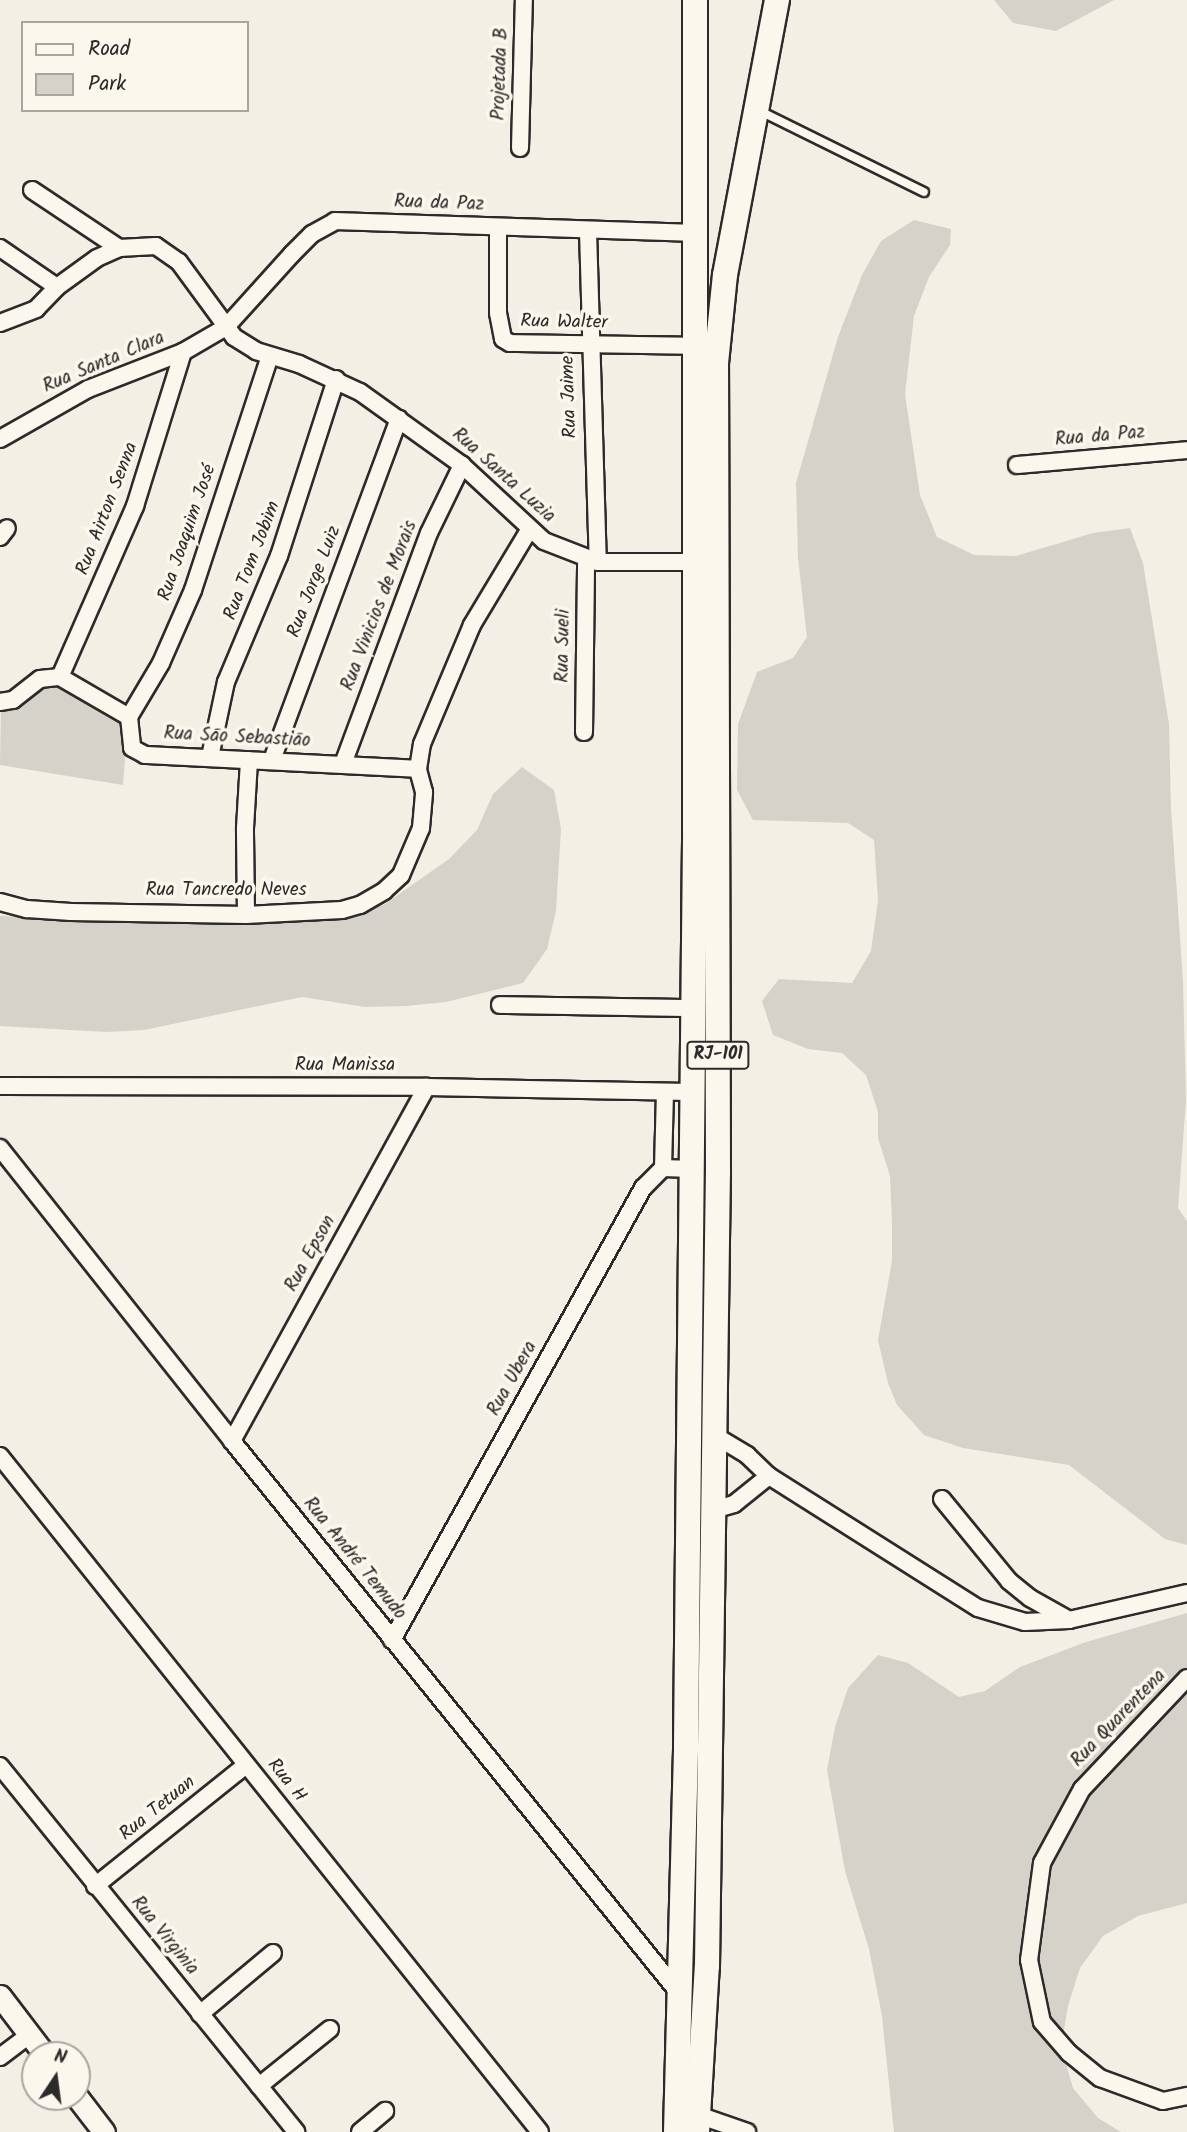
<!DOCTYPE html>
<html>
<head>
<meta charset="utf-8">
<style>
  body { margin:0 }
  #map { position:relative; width:1187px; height:2132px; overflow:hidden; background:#f3efe4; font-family:Kalam,sans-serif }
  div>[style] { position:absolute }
  .green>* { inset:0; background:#d5d2c9 }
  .roads { filter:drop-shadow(2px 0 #2b2b2b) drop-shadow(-2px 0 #2b2b2b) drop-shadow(0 2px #2b2b2b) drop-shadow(0 -2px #2b2b2b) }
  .lane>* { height:8px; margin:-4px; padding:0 4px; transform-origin:4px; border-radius:4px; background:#fbf7ec }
  .street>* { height:16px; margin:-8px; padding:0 8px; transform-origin:8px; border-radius:8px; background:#fbf7ec }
  .secondary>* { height:21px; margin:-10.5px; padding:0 10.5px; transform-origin:10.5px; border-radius:10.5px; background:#fbf7ec }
  .primary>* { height:24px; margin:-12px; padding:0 12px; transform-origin:12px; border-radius:12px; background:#fbf7ec }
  span { translate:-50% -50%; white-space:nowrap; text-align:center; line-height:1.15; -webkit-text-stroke:7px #fbf7ec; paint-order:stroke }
  .shield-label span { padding:2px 5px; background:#fbf7ec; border:2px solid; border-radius:5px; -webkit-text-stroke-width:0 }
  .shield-label { font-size:18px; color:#2b2b2b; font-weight:700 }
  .street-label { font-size:19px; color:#2b2b2b }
  .legend { position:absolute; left:21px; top:21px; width:228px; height:91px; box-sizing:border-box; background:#fbf7ec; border:2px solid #a8a59f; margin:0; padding:9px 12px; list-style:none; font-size:21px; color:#2b2b2b }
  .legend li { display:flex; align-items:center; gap:14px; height:35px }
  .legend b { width:35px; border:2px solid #a8a59f }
  .north { position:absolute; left:21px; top:2041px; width:70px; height:70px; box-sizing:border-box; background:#fbf7ec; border:2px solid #a8a59f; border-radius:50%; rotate:13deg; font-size:19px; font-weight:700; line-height:28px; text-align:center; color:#2b2b2b }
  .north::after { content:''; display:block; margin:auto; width:24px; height:32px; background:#2b2b2b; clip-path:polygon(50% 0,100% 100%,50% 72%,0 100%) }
</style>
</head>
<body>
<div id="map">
  <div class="green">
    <div style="clip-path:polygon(994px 0,1114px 0,1056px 31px,1013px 23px)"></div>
    <div style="clip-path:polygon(914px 220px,951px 229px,950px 245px,929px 277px,914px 316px,905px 394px,920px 495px,937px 537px,974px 555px,1016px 556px,1093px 533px,1130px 528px,1143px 563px,1169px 724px,1171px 808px,1183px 981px,1186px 1100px,1178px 1208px,1187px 1221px,1187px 1545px,1165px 1539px,1069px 1465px,963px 1448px,924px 1435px,897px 1405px,888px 1383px,878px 1340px,892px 1261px,892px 1222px,890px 1176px,878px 1138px,878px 1112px,866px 1075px,842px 1053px,808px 1049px,773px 1035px,762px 1001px,779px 979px,852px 983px,871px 951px,878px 900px,874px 840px,848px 823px,753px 820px,737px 790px,738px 724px,757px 672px,793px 658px,807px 637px,798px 558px,796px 483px,838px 337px,862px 275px,881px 241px)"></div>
    <div style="clip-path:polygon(51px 685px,58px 686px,119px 719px,125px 758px,123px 785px,0 765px,1px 708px,38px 687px)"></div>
    <div style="clip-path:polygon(522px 767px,554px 790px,561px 829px,556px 911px,547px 949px,523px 983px,446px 1002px,406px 1006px,365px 1007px,302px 997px,144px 1030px,106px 1032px,0 1026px,0 916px,174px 921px,322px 920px,357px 916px,385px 904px,449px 859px,477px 830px,493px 794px)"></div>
    <div style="clip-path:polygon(1187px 1613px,1187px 1903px,1138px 1916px,1103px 1936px,1080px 1968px,1068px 2006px,1061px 2047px,1073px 2088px,1098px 2118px,1121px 2132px,894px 2132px,882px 2016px,869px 1949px,845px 1871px,827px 1770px,835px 1727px,848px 1688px,878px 1655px,908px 1663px,959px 1697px,985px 1691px,1020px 1667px,1086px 1642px)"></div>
  </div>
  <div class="roads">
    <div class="lane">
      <div style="left:758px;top:110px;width:185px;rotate:26.3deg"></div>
    </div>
    <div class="street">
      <div style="left:520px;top:148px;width:148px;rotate:-88.5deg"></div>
      <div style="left:32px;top:190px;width:105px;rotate:33.7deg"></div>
      <div style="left:498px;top:227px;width:86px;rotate:90deg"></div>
      <div style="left:498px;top:313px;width:26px;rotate:79deg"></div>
      <div style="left:503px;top:339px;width:8px;rotate:30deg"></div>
      <div style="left:510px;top:343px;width:187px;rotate:0.9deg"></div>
      <div style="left:588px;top:231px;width:331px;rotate:88.3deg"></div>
      <div style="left:0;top:248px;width:69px;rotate:34.4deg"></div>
      <div style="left:0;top:323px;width:39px;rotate:-21deg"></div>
      <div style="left:36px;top:309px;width:30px;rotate:-46deg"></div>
      <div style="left:57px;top:287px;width:49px;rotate:-35.9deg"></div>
      <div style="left:97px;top:258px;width:24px;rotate:-24deg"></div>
      <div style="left:119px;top:248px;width:37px;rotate:-3deg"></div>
      <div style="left:156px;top:246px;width:28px;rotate:35deg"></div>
      <div style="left:179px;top:262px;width:93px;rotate:53.7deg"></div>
      <div style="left:234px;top:337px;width:26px;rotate:32deg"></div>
      <div style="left:256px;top:351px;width:45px;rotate:16.8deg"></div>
      <div style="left:299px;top:364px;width:67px;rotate:24.7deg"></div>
      <div style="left:360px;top:392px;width:125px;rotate:35.6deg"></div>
      <div style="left:462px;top:465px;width:112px;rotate:42.8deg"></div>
      <div style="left:544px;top:541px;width:58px;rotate:21.3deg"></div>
      <div style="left:598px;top:562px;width:97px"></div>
      <div style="left:0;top:439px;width:101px;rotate:-29.6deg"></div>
      <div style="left:88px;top:389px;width:102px;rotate:-21.3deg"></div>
      <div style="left:183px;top:352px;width:50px;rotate:-30.2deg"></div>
      <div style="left:226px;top:327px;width:98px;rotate:-47.9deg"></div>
      <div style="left:292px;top:254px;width:28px;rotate:-45deg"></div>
      <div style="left:312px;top:234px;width:26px;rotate:-29deg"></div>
      <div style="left:335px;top:221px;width:361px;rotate:1.9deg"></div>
      <div style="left:1017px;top:465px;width:171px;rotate:-5deg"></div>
      <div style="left:0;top:537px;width:11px;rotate:-52deg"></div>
      <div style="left:60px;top:677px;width:187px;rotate:-66.3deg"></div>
      <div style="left:135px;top:506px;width:161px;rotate:-72.7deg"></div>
      <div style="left:0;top:702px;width:13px;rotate:-9deg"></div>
      <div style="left:13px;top:700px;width:34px;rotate:-38deg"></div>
      <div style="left:40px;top:679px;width:20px;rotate:-6deg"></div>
      <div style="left:60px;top:677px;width:80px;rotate:30.1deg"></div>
      <div style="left:129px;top:717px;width:31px;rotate:84deg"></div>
      <div style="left:132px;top:748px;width:15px;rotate:28deg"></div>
      <div style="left:145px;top:755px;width:273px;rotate:2.9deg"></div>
      <div style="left:129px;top:717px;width:63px;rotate:-59.3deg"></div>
      <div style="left:161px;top:663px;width:80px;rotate:-66.3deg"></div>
      <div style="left:193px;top:590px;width:246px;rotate:-71.8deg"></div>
      <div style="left:584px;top:732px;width:172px;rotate:-89.3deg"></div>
      <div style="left:210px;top:757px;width:77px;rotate:-78deg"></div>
      <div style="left:226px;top:682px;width:137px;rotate:-67.2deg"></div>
      <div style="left:279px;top:556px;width:186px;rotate:-72.1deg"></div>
      <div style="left:272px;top:760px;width:364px;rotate:-69.6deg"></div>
      <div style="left:343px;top:764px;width:246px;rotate:-69.6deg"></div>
      <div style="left:429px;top:533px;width:76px;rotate:-64.1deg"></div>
      <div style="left:0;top:902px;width:28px;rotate:15deg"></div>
      <div style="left:27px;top:909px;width:44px;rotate:3.9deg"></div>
      <div style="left:71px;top:912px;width:175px;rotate:1deg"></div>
      <div style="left:246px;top:915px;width:96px;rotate:-3deg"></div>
      <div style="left:342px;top:910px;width:19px;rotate:-16deg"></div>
      <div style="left:360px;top:905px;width:28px;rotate:-30deg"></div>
      <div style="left:384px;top:891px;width:23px;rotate:-43deg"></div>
      <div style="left:401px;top:875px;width:51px;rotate:-66.9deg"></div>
      <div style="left:421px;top:828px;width:36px;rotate:-85deg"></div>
      <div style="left:424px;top:792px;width:24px;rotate:-105deg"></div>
      <div style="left:418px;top:769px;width:25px;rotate:-81deg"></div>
      <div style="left:422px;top:744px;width:129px;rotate:-67.2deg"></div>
      <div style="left:472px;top:625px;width:111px;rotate:-59deg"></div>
      <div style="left:246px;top:915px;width:87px;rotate:-90.7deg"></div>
      <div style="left:245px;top:828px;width:68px;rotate:-86.6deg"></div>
      <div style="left:500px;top:1005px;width:192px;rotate:0.9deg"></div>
      <div style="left:0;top:1086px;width:427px;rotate:0.1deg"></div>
      <div style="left:427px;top:1087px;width:263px;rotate:1.1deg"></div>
      <div style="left:0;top:1148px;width:374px;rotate:51.6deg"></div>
      <div style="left:232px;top:1441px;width:710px;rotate:51deg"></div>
      <div style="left:663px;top:1168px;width:76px;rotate:-88.5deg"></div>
      <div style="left:714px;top:1435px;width:39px;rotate:31deg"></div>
      <div style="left:747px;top:1455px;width:30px;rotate:44deg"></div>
      <div style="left:769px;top:1476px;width:247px;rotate:32.3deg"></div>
      <div style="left:978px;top:1608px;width:49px;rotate:16.6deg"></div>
      <div style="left:1025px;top:1622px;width:44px;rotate:-2.6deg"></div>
      <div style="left:232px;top:1441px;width:404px;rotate:-61.2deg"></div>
      <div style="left:0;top:1456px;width:865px;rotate:51.38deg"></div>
      <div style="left:942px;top:1499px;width:106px;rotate:50.7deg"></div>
      <div style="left:1009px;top:1581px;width:27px;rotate:39deg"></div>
      <div style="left:1030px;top:1598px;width:45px;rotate:29.4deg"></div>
      <div style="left:1069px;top:1620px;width:121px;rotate:-12.9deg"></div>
      <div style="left:713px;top:1510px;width:22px;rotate:-16deg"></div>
      <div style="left:734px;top:1504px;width:45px;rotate:-38.7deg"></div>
      <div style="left:392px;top:1640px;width:517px;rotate:-60.96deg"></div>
      <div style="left:643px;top:1188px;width:28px;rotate:-45deg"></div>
      <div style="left:663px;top:1168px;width:29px;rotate:2deg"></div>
      <div style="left:1187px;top:1678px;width:153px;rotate:133.4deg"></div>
      <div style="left:1082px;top:1789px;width:84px;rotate:118.4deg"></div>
      <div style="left:1042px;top:1863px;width:98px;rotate:97.6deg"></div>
      <div style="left:1029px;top:1960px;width:63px;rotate:78.2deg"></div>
      <div style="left:1042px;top:2022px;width:41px;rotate:48.9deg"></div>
      <div style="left:1069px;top:2053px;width:40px;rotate:39deg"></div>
      <div style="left:1100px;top:2078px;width:67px;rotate:20.1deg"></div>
      <div style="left:1163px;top:2101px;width:25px;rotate:-12deg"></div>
      <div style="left:0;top:1766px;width:471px;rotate:51deg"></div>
      <div style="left:95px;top:1886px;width:193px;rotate:-38.7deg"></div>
      <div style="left:200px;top:2014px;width:95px;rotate:-39.9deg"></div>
      <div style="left:0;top:2057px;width:38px;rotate:-37deg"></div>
      <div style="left:259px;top:2086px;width:91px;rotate:-38.8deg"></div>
      <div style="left:698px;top:2115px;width:52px;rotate:19.1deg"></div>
      <div style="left:360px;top:2132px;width:33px;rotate:-40deg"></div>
    </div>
    <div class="secondary">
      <div style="left:0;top:1996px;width:74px;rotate:52.7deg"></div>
      <div style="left:77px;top:2097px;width:44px;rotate:52.4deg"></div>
    </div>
    <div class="primary">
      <div style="left:676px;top:2132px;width:387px;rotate:-88.5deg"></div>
      <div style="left:686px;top:1745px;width:912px;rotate:-89.43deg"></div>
      <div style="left:695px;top:833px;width:833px;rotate:-90deg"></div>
      <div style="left:697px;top:2132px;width:166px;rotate:-86.6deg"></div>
      <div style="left:707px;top:1966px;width:793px;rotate:-89.21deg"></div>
      <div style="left:718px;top:1173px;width:810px;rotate:-90.14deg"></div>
      <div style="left:716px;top:363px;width:88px;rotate:-84.2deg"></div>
      <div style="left:725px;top:275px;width:280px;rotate:-79.3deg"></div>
    </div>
  </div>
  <div class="shield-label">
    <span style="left:718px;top:1055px">RJ-101</span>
  </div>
  <div class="street-label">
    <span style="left:501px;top:74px;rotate:-88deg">Projetada B</span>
    <span style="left:439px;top:204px;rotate:2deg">Rua da Paz</span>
    <span style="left:564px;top:323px;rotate:1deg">Rua Walter</span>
    <span style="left:104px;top:363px;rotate:-23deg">Rua Santa Clara</span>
    <span style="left:570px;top:397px;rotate:-92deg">Rua Jaime</span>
    <span style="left:1100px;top:437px;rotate:-5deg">Rua da Paz</span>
    <span style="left:503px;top:476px;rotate:42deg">Rua Santa Luzia</span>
    <span style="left:108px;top:509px;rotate:-69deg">Rua Airton Senna</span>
    <span style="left:188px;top:533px;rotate:-71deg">Rua Joaquim José</span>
    <span style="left:253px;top:561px;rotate:-69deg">Rua Tom Jobim</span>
    <span style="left:315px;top:582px;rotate:-69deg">Rua Jorge Luiz</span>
    <span style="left:380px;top:606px;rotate:-69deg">Rua Vinicios de Morais</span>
    <span style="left:564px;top:646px;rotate:-89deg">Rua Sueli</span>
    <span style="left:237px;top:738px;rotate:3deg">Rua Sāo Sebastiāo</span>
    <span style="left:226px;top:891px">Rua Tancredo Neves</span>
    <span style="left:345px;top:1066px">Rua Manissa</span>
    <span style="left:311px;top:1254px;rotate:-61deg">Rua Epson</span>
    <span style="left:513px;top:1379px;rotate:-61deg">Rua Ubera</span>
    <span style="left:354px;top:1559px;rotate:51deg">Rua André Temudo</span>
    <span style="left:1119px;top:1719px;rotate:-46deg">Rua Quarentena</span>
    <span style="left:286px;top:1781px;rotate:51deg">Rua H</span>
    <span style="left:158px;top:1809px;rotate:-39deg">Rua Tetuan</span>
    <span style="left:164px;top:1936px;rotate:51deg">Rua Virginia</span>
  </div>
  <ul class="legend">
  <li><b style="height:9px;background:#fbf7ec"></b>Road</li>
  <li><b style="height:19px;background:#d5d2c9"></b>Park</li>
  </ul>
  <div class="north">N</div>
</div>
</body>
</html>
